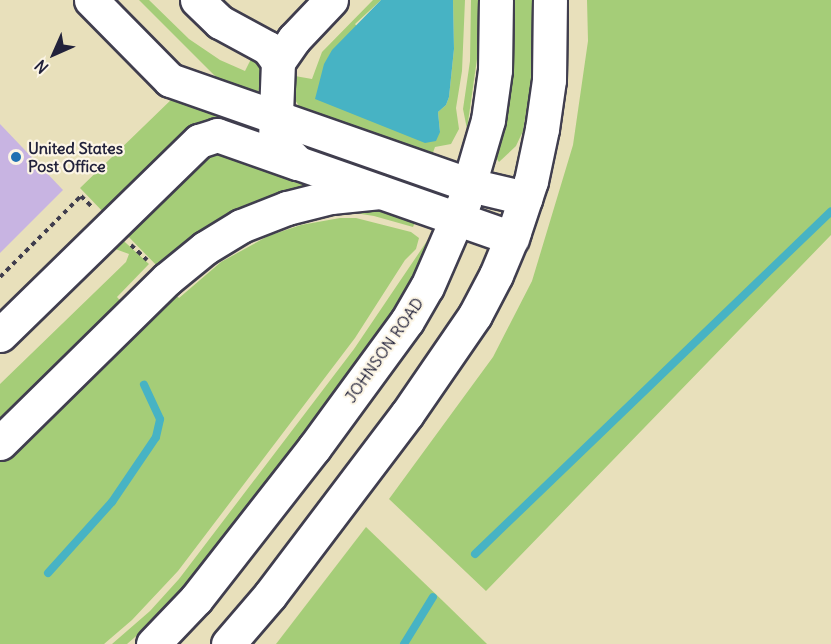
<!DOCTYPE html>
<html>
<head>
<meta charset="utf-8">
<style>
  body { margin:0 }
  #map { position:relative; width:831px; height:644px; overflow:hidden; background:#e8e0bb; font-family:Delius,sans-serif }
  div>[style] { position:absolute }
  .green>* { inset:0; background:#a5cd78 }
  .water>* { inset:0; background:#47b3c4 }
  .stream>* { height:8px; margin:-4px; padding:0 4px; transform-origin:4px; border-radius:4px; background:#47b3c4 }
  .building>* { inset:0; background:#c8b4e2 }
  .path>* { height:4px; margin-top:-2px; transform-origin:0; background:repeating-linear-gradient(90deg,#403e4e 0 4.5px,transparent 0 9px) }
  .roads { filter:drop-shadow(2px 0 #403e4e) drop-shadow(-2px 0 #403e4e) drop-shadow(0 2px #403e4e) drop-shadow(0 -2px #403e4e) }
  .minor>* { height:33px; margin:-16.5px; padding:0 16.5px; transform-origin:16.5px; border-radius:16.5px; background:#fff }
  .major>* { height:33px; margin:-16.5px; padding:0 16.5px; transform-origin:16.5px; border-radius:16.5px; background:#fff }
  .dots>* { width:16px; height:16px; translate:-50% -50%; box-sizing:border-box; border:3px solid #fcf5e5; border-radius:50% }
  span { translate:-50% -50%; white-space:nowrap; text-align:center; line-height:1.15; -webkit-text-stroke:4.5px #fcf5e5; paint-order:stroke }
  .poi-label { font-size:16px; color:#22223b; font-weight:700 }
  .left { translate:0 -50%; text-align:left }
  .street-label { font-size:16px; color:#22223b }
  .north { position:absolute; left:24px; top:24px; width:60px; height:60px; -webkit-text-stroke:4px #fcf5e5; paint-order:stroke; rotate:225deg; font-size:16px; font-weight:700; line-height:24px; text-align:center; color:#22223b }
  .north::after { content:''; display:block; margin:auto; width:21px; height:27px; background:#22223b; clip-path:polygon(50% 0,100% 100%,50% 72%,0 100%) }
</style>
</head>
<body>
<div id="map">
  <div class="green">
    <div style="clip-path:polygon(139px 0,149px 0,189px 39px,220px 60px,245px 71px,253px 55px,256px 55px,265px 72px,256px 97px,219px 80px)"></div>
    <div style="clip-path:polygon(373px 0,381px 0,355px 24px,440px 132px,438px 112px,446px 105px,449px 97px,454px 49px,453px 0,465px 0,462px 71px,456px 108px,459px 129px,451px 144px,435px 147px,431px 158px,304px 114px,292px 95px,295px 76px,312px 79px,322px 52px)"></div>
    <div style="clip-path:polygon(471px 0,480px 0,480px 38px,467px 129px,463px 109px,470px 61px)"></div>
    <div style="clip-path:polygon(511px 0,535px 0,531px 82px,523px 131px,516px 146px,499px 162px,495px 156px)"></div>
    <div style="clip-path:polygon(587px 0,831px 0,831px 235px,486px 591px,389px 499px,493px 357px,532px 281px,573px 145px,588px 41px)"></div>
    <div style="clip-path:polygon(175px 96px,261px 123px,261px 134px,237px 127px,107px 216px,80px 188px)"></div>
    <div style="clip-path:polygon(289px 133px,434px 186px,428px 192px,299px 148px)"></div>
    <div style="clip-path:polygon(214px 147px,334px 183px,162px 271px,121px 229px)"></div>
    <div style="clip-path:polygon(366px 203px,416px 220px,413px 227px,374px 216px,342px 211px,244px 232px)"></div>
    <div style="clip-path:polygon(340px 218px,356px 218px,411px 232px,419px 238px,416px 249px,405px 260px,355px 338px,178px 571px,132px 620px,104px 644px,0 644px,0 453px,169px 288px,179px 298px,221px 262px,268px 236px,301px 225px)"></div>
    <div style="clip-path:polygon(115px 233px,149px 264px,117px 297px,126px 307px,0 432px,0 384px,126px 262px,129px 254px,107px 246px)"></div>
    <div style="clip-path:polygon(427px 241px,426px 252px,405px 293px,323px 409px,231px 532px,164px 612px,127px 644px,112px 644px,150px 611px,179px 579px,354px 349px)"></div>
    <div style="clip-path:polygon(366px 527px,445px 603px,487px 644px,276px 644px)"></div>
  </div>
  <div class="water">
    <div style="clip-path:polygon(381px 0,453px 0,454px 49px,449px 97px,446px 105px,438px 112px,440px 132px,436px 141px,425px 143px,315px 99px,324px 64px,332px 50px)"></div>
  </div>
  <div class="stream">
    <div style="left:475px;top:554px;width:494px;rotate:-43.9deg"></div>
    <div style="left:48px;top:573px;width:96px;rotate:-48deg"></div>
    <div style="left:112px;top:502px;width:78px;rotate:-55.9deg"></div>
    <div style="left:156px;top:437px;width:18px;rotate:-77deg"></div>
    <div style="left:160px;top:419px;width:38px;rotate:-115deg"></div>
    <div style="left:404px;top:644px;width:55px;rotate:-58.3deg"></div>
  </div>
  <div class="building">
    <div style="clip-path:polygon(0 124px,63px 190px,0 253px)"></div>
  </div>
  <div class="path">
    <div style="left:131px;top:245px;width:22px;rotate:43deg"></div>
    <div style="left:0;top:277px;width:115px;rotate:-45deg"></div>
    <div style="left:81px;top:196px;width:14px;rotate:45deg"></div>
  </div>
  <div class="roads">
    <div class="minor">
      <div style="left:91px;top:0;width:112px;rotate:45.4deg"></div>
      <div style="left:170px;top:80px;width:318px;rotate:19.3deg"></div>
      <div style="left:470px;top:185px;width:57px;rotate:13.3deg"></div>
      <div style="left:197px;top:0;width:32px;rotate:44deg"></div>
      <div style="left:220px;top:22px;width:55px;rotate:28.4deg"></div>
      <div style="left:268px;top:48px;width:17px;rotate:54deg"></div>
      <div style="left:331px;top:0;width:54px;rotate:133.5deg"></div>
      <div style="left:294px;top:39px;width:28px;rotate:125deg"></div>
      <div style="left:278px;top:62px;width:78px;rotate:92.2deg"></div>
      <div style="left:275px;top:140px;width:33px;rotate:45deg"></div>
      <div style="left:298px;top:163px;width:227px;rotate:19.3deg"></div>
      <div style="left:0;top:335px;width:278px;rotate:-44.3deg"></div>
      <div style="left:199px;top:141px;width:19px;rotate:-18deg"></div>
      <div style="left:217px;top:135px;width:85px;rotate:19.3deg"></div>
      <div style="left:0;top:443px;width:234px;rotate:-44.5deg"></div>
      <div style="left:167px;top:279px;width:49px;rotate:-39.2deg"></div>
      <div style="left:205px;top:248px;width:42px;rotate:-31.4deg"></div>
      <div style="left:241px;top:226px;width:49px;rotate:-21.4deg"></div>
      <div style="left:287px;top:208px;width:45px;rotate:-14deg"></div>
      <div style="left:331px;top:197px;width:49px;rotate:-5.8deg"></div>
    </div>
    <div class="major">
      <div style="left:153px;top:644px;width:62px;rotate:-46.3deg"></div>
      <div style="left:196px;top:599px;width:192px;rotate:-52deg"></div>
      <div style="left:314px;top:448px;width:157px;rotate:-53.8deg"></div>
      <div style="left:407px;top:321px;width:39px;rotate:-60deg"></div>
      <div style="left:427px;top:287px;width:93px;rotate:-66.5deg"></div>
      <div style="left:464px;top:202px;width:85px;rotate:-73.7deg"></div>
      <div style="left:488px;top:120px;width:50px;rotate:-82deg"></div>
      <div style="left:495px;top:70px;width:70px;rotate:-89.2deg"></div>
      <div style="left:228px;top:644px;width:65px;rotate:-49.4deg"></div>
      <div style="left:270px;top:595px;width:227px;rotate:-52.9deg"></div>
      <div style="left:407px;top:414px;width:120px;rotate:-55.5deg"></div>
      <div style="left:475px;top:315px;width:45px;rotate:-62.3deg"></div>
      <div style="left:496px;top:275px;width:47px;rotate:-67.3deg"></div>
      <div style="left:514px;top:232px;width:54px;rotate:-71.6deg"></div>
      <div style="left:531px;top:181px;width:53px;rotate:-78.1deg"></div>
      <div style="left:542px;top:129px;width:49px;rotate:-81.9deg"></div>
      <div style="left:549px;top:80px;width:80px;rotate:-89.3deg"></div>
    </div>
  </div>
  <div class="dots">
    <div style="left:16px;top:157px;background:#1f6fb2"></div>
  </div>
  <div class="poi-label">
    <span class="left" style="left:28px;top:157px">United States<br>Post Office</span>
  </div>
  <div class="street-label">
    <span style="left:384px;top:350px;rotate:-55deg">JOHNSON ROAD</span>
  </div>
  <div class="north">N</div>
</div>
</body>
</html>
